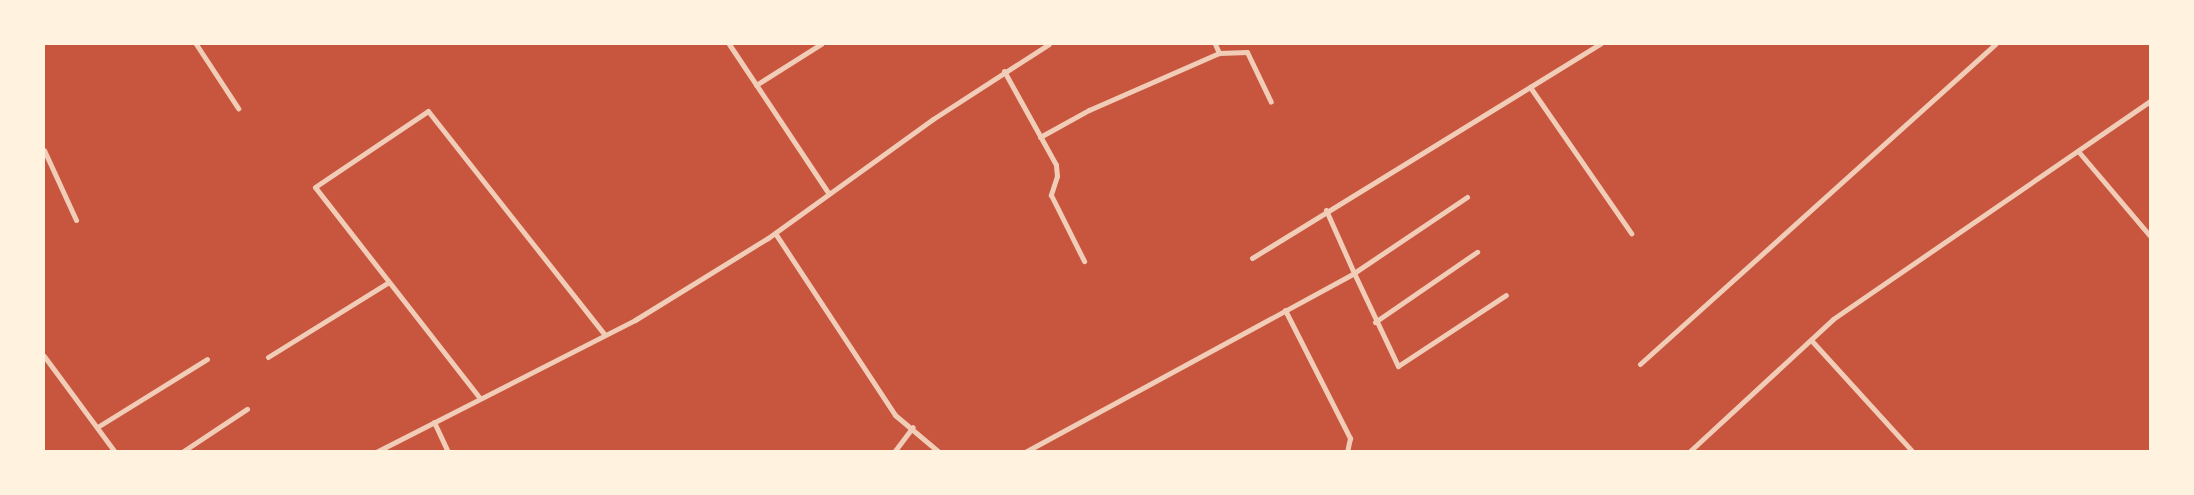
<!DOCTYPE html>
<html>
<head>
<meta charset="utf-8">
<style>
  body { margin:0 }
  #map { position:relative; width:2194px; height:495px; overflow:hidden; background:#c8553d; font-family:"Source Sans 3",sans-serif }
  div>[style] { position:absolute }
  .minor>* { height:5px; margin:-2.5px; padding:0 2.5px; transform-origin:2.5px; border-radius:2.5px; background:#f1ccb7 }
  span { translate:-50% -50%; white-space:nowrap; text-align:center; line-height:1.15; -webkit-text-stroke:4.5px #fff3e0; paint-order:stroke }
  .frame { position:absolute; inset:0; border:45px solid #fff3e0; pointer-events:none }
</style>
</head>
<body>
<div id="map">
  <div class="minor">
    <div style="left:196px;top:44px;width:77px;rotate:56.7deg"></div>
    <div style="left:729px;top:44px;width:180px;rotate:56.3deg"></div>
    <div style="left:1215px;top:44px;width:10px;rotate:66deg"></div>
    <div style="left:1219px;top:53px;width:28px;rotate:-2deg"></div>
    <div style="left:1247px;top:52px;width:55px;rotate:64.4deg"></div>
    <div style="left:1004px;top:71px;width:107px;rotate:61deg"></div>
    <div style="left:1056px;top:165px;width:11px;rotate:85deg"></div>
    <div style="left:1057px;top:176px;width:20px;rotate:108deg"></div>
    <div style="left:1051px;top:195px;width:74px;rotate:63.4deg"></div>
    <div style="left:756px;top:85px;width:77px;rotate:-32.2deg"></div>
    <div style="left:1530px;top:87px;width:178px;rotate:55.3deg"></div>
    <div style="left:1040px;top:137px;width:56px;rotate:-28.9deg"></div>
    <div style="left:1089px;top:110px;width:142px;rotate:-23.7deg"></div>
    <div style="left:44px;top:150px;width:77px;rotate:65.4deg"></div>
    <div style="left:2078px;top:151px;width:111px;rotate:49.7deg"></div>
    <div style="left:1467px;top:197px;width:136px;rotate:146.1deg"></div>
    <div style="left:1354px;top:273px;width:103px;rotate:64.7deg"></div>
    <div style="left:1398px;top:366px;width:129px;rotate:-33.3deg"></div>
    <div style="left:775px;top:233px;width:218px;rotate:56.6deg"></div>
    <div style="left:895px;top:415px;width:57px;rotate:40.1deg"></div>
    <div style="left:1252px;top:258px;width:409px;rotate:-31.6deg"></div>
    <div style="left:1285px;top:310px;width:144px;rotate:63.1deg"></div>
    <div style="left:1350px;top:438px;width:14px;rotate:102deg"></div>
    <div style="left:1375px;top:322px;width:124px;rotate:-34.5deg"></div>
    <div style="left:1811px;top:340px;width:151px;rotate:47.7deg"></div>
    <div style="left:44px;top:356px;width:119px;rotate:53.5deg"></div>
    <div style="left:268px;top:357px;width:142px;rotate:-31.8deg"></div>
    <div style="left:1640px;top:364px;width:478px;rotate:-42deg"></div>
    <div style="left:479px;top:397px;width:266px;rotate:-128deg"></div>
    <div style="left:315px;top:187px;width:136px;rotate:-33.9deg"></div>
    <div style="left:428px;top:111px;width:285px;rotate:51.7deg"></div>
    <div style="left:434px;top:422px;width:33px;rotate:65deg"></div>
    <div style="left:99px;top:426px;width:127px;rotate:-31.8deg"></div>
    <div style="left:182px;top:452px;width:78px;rotate:-33.5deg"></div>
    <div style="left:376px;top:452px;width:291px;rotate:-27deg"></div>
    <div style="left:635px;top:320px;width:156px;rotate:-31.7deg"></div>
    <div style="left:768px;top:238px;width:203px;rotate:-35.8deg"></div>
    <div style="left:933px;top:119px;width:138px;rotate:-32.9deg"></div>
    <div style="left:894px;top:452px;width:31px;rotate:-53deg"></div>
    <div style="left:1025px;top:452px;width:375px;rotate:-28.5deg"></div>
    <div style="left:1354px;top:273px;width:69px;rotate:-114deg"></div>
    <div style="left:1689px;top:452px;width:196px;rotate:-42.7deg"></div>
    <div style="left:1833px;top:319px;width:385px;rotate:-34.5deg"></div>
  </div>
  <div class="frame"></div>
</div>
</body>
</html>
